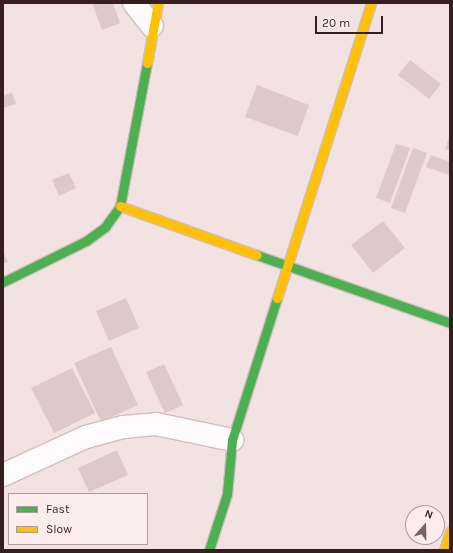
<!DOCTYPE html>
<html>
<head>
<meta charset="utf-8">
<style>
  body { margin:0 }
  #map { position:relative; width:453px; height:553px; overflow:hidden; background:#f3e2e2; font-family:Karla,sans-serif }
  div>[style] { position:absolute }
  .building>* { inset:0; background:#dec9c9 }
  .roads { filter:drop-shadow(1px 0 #d2bdbd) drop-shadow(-1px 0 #d2bdbd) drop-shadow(0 1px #d2bdbd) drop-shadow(0 -1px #d2bdbd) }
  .street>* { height:22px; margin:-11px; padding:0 11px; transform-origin:11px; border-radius:11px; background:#fdfbfb }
  .fast>* { height:9px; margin:-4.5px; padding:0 4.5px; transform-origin:4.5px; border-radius:4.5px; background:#4caf50 }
  .slow>* { height:9px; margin:-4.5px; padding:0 4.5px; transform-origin:4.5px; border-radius:4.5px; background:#ffc107 }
  span { translate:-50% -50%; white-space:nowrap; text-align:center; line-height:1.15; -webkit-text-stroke:4px #fceded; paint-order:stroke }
  .frame { position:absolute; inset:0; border:4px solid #371e1e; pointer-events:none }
  .legend { position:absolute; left:8px; top:493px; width:140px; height:52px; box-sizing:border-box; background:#fceded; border:1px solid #ad9a9a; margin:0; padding:5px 7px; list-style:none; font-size:12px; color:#371e1e }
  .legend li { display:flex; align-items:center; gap:8px; height:20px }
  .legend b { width:20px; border:1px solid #ad9a9a }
  .north { position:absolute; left:405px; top:505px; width:40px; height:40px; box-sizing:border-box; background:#fceded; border:1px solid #ad9a9a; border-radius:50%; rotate:20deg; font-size:11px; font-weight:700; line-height:16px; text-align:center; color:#371e1e }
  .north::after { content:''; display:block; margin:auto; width:14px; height:18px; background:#796363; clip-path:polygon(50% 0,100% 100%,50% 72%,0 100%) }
  .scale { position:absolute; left:315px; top:16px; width:68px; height:18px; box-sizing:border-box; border:2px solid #371e1e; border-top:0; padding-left:5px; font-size:12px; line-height:14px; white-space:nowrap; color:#371e1e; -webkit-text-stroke:3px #fceded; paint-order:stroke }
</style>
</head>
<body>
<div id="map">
  <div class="building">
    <div style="clip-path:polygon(92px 3px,113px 3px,120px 23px,102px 30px)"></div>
    <div style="clip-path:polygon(410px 60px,441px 84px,429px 99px,398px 75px)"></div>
    <div style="clip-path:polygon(257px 85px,309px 105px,298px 136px,245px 117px)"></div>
    <div style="clip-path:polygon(12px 92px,16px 104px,3px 108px,3px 96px)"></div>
    <div style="clip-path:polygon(450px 134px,450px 150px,445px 149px)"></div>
    <div style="clip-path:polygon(396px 144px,410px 148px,390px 203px,376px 198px)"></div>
    <div style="clip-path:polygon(413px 148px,427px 153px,405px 213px,391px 208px)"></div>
    <div style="clip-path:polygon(431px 155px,450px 162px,449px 175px,426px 167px)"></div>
    <div style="clip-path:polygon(69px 173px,76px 188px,59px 196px,52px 180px)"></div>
    <div style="clip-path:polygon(383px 221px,405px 248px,373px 273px,351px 245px)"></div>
    <div style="clip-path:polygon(3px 251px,8px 262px,3px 264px)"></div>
    <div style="clip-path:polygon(126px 298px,139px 328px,109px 341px,96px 311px)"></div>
    <div style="clip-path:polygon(111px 347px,138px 405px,101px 422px,74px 363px)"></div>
    <div style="clip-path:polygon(164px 364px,183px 405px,165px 413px,146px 372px)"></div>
    <div style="clip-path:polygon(72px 368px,95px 413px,54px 433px,31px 388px)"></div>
    <div style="clip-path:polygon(117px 450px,128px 475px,89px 492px,78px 468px)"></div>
  </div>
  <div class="roads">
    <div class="street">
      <div style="left:134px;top:3px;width:29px;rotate:52deg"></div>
      <div style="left:3px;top:475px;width:91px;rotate:-24.6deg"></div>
      <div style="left:86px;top:437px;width:38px;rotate:-15deg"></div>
      <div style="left:123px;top:427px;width:33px;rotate:-5deg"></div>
      <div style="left:156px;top:424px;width:78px;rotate:11.9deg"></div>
    </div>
    <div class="fast">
      <div style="left:257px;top:255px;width:205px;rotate:19.4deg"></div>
      <div style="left:3px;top:282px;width:93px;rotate:-26.3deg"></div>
      <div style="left:86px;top:241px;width:24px;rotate:-36deg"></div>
      <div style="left:105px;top:227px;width:26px;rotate:-54deg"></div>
      <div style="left:120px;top:206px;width:146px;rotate:-79.3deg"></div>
      <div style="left:209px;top:550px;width:59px;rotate:-72.2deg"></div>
      <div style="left:227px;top:494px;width:54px;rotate:-84.7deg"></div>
      <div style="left:232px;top:440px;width:149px;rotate:-72.4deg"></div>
    </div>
    <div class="slow">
      <div style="left:147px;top:63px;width:61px;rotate:-79.6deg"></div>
      <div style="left:120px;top:206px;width:145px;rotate:19.7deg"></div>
      <div style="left:277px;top:298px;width:310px;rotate:-72.3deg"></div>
      <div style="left:444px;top:550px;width:19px;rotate:-72deg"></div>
    </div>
  </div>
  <div class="frame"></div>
  <ul class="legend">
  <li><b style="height:5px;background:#4caf50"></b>Fast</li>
  <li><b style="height:5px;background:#ffc107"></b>Slow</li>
  </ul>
  <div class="north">N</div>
  <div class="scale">20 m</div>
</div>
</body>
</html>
